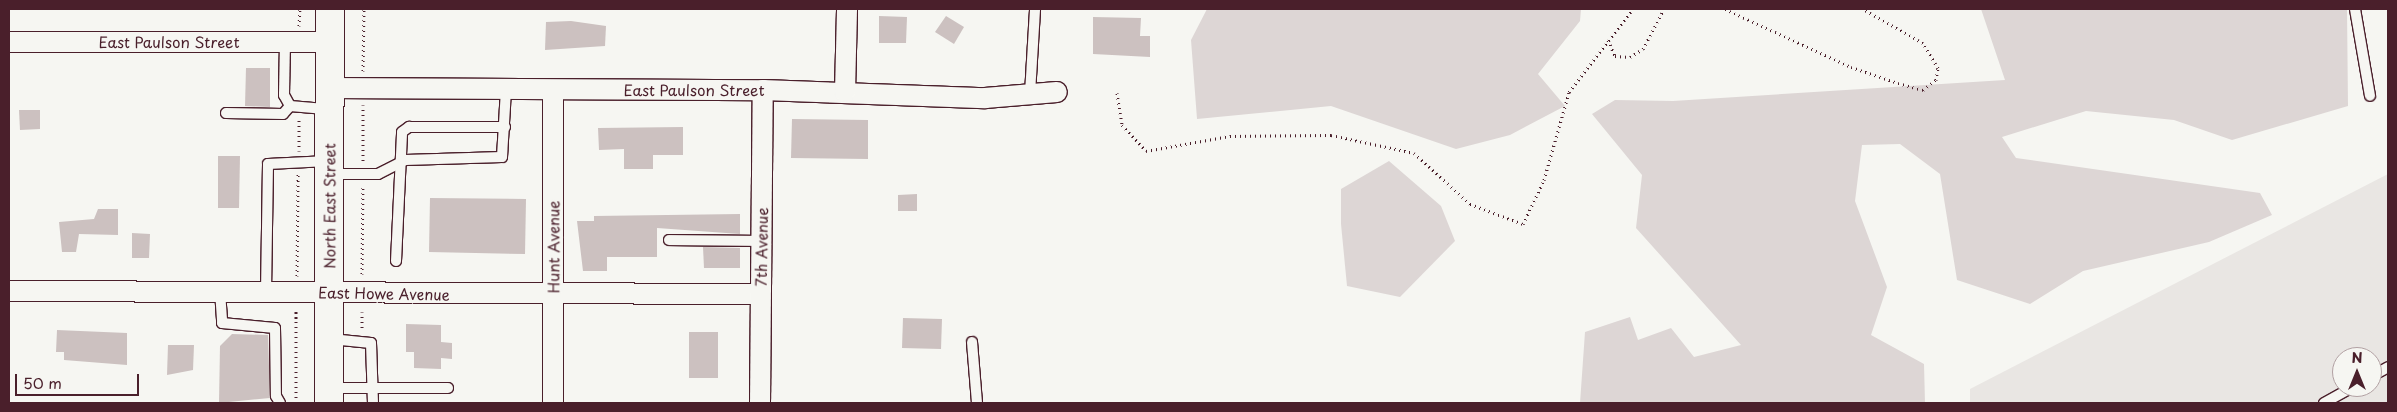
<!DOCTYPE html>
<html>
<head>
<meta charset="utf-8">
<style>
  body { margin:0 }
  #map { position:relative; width:2397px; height:412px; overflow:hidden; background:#f6f6f2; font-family:"Playpen Sans",sans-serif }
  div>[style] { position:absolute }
  .built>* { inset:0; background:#e9e6e3 }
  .green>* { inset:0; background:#ddd6d5 }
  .building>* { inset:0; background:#ccc1c0 }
  .path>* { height:3px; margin-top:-1.5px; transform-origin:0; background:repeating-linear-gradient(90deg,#4a1f2b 0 1px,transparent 0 5px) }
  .roads { filter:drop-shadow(1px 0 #4a1f2b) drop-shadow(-1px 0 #4a1f2b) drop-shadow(0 1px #4a1f2b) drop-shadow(0 -1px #4a1f2b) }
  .service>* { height:10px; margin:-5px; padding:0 5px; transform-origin:5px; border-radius:5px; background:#f6f6f2 }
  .minor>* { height:20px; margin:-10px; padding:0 10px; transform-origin:10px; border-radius:10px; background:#f6f6f2 }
  .secondary>* { height:28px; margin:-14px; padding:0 14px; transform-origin:14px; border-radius:14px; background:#f6f6f2 }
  span { translate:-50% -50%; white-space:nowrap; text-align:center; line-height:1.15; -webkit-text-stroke:4px #f6f6f2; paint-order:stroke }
  .street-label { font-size:15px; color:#4a1f2b }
  .frame { position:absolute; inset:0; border:10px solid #4a1f2b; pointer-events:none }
  .north { position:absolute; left:2332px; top:347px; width:50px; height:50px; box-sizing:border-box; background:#f6f6f2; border:1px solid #b1a0a2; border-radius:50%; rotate:0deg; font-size:14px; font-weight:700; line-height:20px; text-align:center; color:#4a1f2b }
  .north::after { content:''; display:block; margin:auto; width:18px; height:22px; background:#4a1f2b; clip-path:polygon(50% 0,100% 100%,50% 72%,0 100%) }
  .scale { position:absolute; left:15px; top:374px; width:124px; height:22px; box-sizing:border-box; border:2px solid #4a1f2b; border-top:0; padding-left:6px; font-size:15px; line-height:18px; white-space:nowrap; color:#4a1f2b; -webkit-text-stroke:4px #f6f6f2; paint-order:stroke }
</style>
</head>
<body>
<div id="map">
  <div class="built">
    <div style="clip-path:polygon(evenodd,2388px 174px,2388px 403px,1970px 403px,1970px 389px,2388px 174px,2342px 357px,2372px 357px,2372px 387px,2342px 387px,2342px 357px)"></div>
  </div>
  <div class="green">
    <div style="clip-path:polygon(1207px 9px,1581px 9px,1580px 21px,1538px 74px,1565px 106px,1510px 135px,1456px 149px,1331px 106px,1197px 119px,1191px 40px)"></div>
    <div style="clip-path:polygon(1981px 9px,2347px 9px,2348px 106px,2232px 140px,2174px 120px,2086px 111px,2002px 137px,2016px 158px,2260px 193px,2272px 215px,2209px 242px,2083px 271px,2030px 304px,1957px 280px,1940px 174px,1900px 144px,1862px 145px,1855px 201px,1887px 287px,1871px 335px,1924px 364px,1925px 403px,1580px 403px,1585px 332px,1630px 317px,1638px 340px,1671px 328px,1694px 357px,1741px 345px,1636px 228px,1642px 175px,1592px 114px,1615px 100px,1673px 101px,2005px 80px)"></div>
    <div style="clip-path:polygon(1389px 161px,1441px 206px,1455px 241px,1400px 297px,1347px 286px,1341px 224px,1341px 189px)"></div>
  </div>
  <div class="building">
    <div style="clip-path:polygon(879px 16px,907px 17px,906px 43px,879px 43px)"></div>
    <div style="clip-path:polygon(946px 16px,964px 27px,954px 44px,935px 32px)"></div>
    <div style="clip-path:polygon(1093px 17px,1141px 18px,1140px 36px,1150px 36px,1150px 57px,1093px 54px)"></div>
    <div style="clip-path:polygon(571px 21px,606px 26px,605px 46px,545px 50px,546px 22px)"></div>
    <div style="clip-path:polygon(246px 68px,270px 68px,270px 107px,245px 106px)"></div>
    <div style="clip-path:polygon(19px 110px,40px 110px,40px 129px,20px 130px)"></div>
    <div style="clip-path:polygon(792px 119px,868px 120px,868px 159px,791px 158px)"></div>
    <div style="clip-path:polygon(683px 127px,683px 155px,653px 155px,653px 169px,624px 169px,624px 149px,599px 150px,598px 128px)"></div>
    <div style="clip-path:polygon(218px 156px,240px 156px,239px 208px,218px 208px)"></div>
    <div style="clip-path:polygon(917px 194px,917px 211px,898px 211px,898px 195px)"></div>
    <div style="clip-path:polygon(430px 198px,526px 199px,525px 254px,429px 252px)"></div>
    <div style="clip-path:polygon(98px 209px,118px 209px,118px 235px,79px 234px,76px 252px,62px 252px,59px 222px,94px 219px)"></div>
    <div style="clip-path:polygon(740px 214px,740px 234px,657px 228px,657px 257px,607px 257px,607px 271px,583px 271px,577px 221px,594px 221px,594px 216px)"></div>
    <div style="clip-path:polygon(132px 233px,150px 234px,149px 258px,132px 258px)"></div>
    <div style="clip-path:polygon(703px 247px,740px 248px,740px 268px,704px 268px)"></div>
    <div style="clip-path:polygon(903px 318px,942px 319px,941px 349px,902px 348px)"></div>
    <div style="clip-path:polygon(406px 324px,441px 325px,441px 342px,452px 343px,452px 359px,441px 358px,441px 369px,414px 368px,414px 352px,406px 352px)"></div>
    <div style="clip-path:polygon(57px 330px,127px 333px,127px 365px,64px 360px,64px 352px,56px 352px)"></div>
    <div style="clip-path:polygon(689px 332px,718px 332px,718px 378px,689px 378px)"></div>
    <div style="clip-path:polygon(232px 334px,268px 335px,270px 398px,219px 403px,220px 346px)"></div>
    <div style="clip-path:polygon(168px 345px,194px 345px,193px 370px,167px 375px)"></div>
  </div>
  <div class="path">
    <div style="left:1725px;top:9px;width:139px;rotate:24.7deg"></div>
    <div style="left:1851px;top:67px;width:50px;rotate:18.8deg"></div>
    <div style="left:1898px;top:83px;width:26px;rotate:16deg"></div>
    <div style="left:1923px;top:90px;width:16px;rotate:-38deg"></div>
    <div style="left:1936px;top:80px;width:12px;rotate:-81deg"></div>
    <div style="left:1938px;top:68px;width:29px;rotate:-121deg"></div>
    <div style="left:1923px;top:43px;width:69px;rotate:-150.5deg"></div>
    <div style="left:299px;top:26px;width:17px;rotate:-87deg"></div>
    <div style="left:1608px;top:40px;width:17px;rotate:66deg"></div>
    <div style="left:1615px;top:56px;width:15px;rotate:4deg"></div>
    <div style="left:1630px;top:57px;width:15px;rotate:-32deg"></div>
    <div style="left:1643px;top:49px;width:45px;rotate:-62.3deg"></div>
    <div style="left:363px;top:71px;width:62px;rotate:-89.1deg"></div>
    <div style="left:1117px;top:93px;width:32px;rotate:81deg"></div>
    <div style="left:1122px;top:125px;width:35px;rotate:47deg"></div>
    <div style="left:1146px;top:151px;width:85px;rotate:-10.1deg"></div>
    <div style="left:1230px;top:136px;width:101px;rotate:-0.6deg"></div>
    <div style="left:1331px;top:135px;width:85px;rotate:12.2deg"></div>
    <div style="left:1414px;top:153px;width:76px;rotate:42.3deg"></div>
    <div style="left:1470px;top:204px;width:57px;rotate:20.7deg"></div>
    <div style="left:1523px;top:224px;width:49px;rotate:-64.5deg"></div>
    <div style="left:1544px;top:180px;width:91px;rotate:-74.1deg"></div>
    <div style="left:1569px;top:92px;width:105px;rotate:-52.4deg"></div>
    <div style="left:299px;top:151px;width:32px;rotate:-90deg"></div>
    <div style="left:363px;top:161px;width:56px;rotate:-90deg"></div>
    <div style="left:362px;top:274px;width:89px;rotate:-89.4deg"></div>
    <div style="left:297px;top:276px;width:102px;rotate:-89.4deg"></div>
    <div style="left:362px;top:312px;width:18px;rotate:90deg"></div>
    <div style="left:296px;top:403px;width:94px;rotate:-90deg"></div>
  </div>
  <div class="roads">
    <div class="service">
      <div style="left:2355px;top:9px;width:88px;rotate:80.2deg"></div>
      <div style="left:285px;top:42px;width:53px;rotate:91.1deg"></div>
      <div style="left:284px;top:95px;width:13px;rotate:61deg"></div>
      <div style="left:290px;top:106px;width:38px;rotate:5deg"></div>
      <div style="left:1030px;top:94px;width:85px;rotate:-86.6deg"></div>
      <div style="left:226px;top:113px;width:57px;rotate:1deg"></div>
      <div style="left:283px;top:114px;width:11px;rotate:-49deg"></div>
      <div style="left:329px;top:174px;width:49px"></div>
      <div style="left:378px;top:174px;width:30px;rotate:-27deg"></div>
      <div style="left:405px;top:160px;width:97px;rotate:-1.8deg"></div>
      <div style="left:502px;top:157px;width:67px;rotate:-86.6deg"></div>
      <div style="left:669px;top:240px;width:92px;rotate:0.6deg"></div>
      <div style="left:396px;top:261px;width:129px;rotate:-87.3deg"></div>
      <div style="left:402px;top:132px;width:9px;rotate:-36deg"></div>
      <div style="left:409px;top:127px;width:96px"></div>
      <div style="left:220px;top:291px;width:32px;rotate:86deg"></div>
      <div style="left:222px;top:323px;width:53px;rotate:5.4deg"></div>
      <div style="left:275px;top:328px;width:68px;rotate:89.2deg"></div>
      <div style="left:276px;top:396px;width:8px;rotate:60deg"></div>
      <div style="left:266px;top:292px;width:128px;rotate:-89.1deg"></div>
      <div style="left:268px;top:164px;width:60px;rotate:-2.9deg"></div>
      <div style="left:331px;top:339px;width:40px;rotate:5.7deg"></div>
      <div style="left:371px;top:343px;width:60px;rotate:88.1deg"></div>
      <div style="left:972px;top:342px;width:61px;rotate:85.3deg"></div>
      <div style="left:2372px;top:376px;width:18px;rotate:-29deg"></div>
      <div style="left:330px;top:388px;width:118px"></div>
      <div style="left:2324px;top:403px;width:33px;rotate:-29deg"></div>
    </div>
    <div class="minor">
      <div style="left:9px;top:42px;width:320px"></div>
      <div style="left:329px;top:88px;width:434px;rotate:0.3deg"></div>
      <div style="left:763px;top:90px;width:222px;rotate:2.1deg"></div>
      <div style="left:985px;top:98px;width:72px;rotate:-4.8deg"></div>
      <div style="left:845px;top:92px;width:83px;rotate:-88.6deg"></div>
      <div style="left:9px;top:291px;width:751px;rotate:0.23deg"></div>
      <div style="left:553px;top:403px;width:313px;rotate:-90deg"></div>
      <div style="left:760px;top:403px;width:313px;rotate:-89.5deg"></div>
    </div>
    <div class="secondary">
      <div style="left:329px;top:403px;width:394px;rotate:-89.9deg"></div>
    </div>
  </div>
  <div class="street-label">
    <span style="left:169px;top:42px">East Paulson Street</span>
    <span style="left:694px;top:90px">East Paulson Street</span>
    <span style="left:329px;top:206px;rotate:-90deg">North East Street</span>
    <span style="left:553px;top:247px;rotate:-90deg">Hunt Avenue</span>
    <span style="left:761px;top:247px;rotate:-89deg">7th Avenue</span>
    <span style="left:384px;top:293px;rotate:1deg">East Howe Avenue</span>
  </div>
  <div class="frame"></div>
  <div class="north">N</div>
  <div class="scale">50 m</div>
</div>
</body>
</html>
